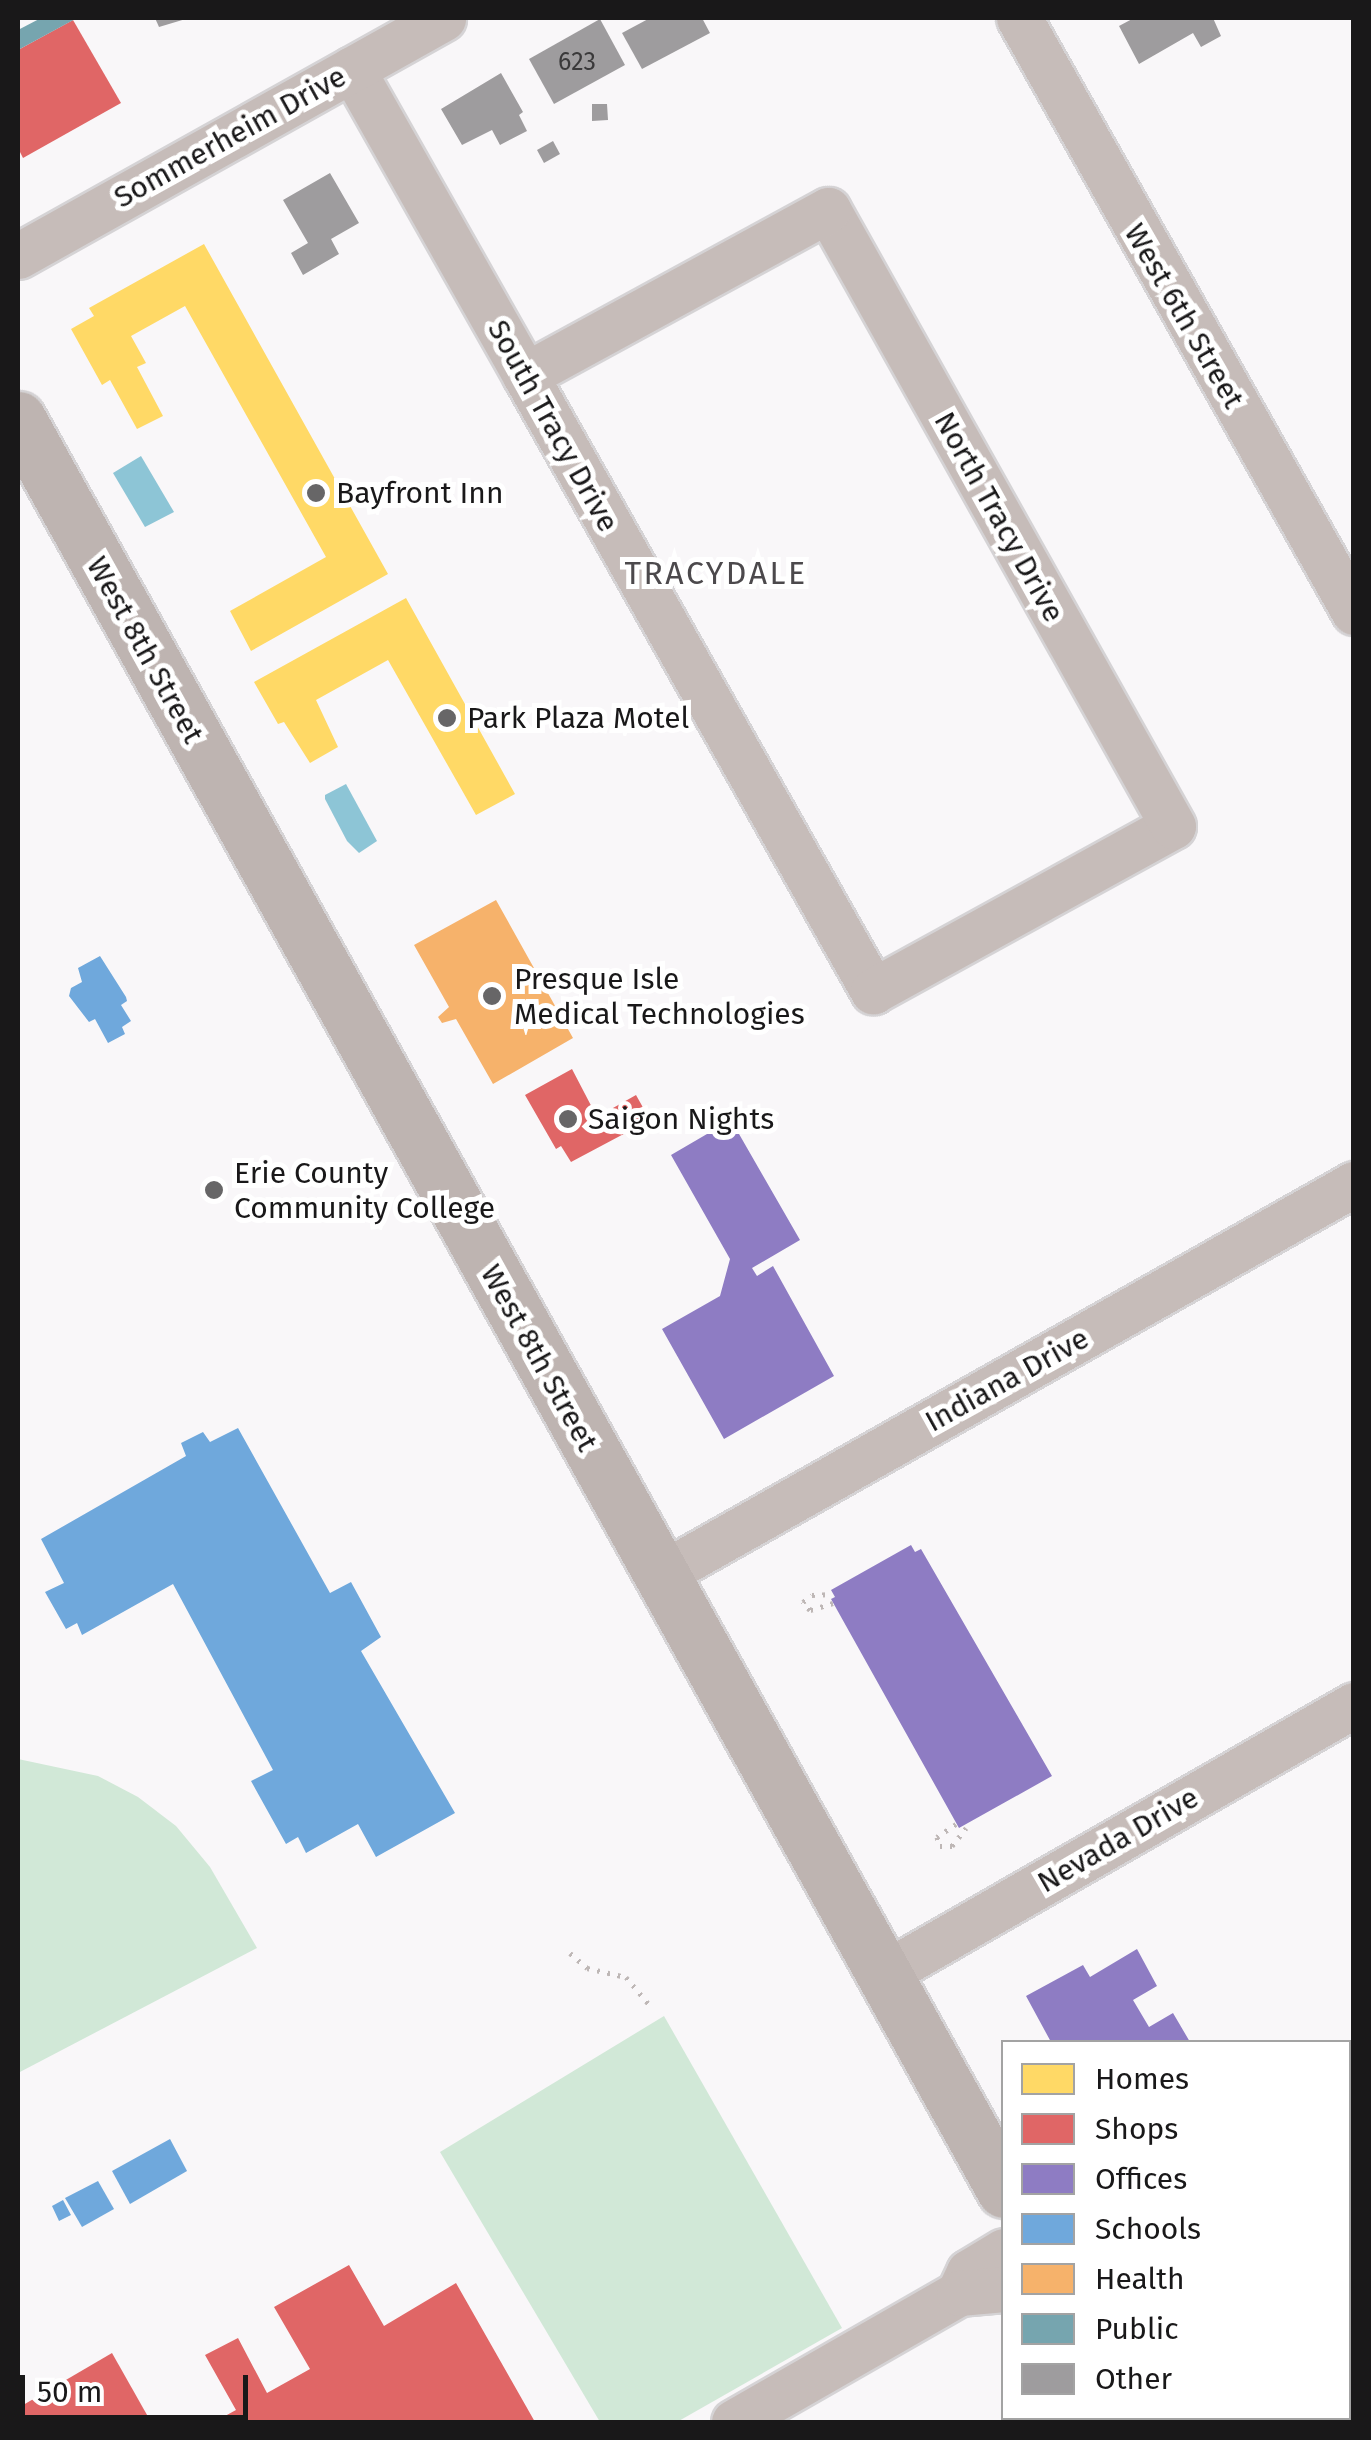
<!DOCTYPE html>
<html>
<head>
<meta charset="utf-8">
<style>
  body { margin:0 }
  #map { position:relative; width:1371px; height:2440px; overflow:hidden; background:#f9f7f9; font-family:"Fira Sans",sans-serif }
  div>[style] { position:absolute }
  .green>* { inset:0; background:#d1e8d7 }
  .water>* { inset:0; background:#8dc5d6 }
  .homes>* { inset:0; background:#ffd966 }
  .shops>* { inset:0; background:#e06666 }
  .offices>* { inset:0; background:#8e7cc3 }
  .schools>* { inset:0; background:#6fa8dc }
  .health>* { inset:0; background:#f6b26b }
  .public>* { inset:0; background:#76a5af }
  .building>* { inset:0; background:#9e9c9e }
  .path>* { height:5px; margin-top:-2.5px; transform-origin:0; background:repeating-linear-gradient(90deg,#beb7b6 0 2.5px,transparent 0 10.5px) }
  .roads { filter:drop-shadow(2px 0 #d5d3d5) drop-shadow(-2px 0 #d5d3d5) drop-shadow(0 2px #d5d3d5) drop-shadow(0 -2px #d5d3d5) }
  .minor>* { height:45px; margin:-22.5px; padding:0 22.5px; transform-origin:22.5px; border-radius:22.5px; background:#c6bcb9 }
  .major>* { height:55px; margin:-27.5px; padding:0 27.5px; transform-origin:27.5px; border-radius:27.5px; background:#beb4b1 }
  .dots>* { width:28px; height:28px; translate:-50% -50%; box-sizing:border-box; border:5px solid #fff; border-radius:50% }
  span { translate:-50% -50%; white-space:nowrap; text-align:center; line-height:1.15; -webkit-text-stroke:10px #fff; paint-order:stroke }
  .number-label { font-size:25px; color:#3a393a }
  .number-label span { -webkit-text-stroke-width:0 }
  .street-label { font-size:30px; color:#191819 }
  .poi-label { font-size:30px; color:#191819 }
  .left { translate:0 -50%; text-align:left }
  .neighbourhood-label { font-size:32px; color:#4c494c; letter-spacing:2.5px }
  .frame { position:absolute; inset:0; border:20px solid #191819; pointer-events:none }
  .legend { position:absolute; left:1001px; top:2040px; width:350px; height:380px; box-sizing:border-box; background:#fff; border:2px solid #a3a3a3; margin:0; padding:12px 18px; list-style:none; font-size:30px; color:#191819 }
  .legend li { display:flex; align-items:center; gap:20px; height:50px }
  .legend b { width:50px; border:2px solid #a3a3a3 }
  .scale { position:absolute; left:20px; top:2375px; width:228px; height:45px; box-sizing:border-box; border:5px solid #191819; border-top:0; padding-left:12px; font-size:30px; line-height:35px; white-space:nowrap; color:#191819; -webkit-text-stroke:8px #fff; paint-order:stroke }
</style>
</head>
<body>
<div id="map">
  <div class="green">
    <div style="clip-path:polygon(18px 1759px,98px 1776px,138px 1797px,176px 1826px,210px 1867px,257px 1948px,18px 2073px)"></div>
    <div style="clip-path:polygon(664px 2016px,842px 2328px,677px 2422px,600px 2422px,440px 2152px)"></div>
  </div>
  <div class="water">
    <div style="clip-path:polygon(141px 456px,174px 512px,145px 527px,113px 473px)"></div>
    <div style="clip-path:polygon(346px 784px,377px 841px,359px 853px,347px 841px,325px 799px,325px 795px)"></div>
  </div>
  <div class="homes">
    <div style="clip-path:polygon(204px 244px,388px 574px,251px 651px,230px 611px,326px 557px,185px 306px,131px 336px,146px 363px,137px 367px,163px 416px,137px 429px,110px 380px,102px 385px,71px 329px,94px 316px,89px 308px)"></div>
    <div style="clip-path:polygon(406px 598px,515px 794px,476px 815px,388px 660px,316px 700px,338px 747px,310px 763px,284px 722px,278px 724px,254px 682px)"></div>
  </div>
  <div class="shops">
    <div style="clip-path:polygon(73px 20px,121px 103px,23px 158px,18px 148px,18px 50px)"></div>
    <div style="clip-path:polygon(572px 1069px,597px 1117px,636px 1095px,650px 1120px,571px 1162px,561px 1146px,556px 1149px,525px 1095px)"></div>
    <div style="clip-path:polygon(349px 2265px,384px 2326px,456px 2283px,535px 2422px,214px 2422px,236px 2410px,205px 2355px,238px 2338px,267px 2393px,310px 2369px,274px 2307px)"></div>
    <div style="clip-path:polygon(112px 2353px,151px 2422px,18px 2422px,18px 2408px)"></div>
    <div style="clip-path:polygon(1354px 2374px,1354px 2422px,1278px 2422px,1279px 2418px,1348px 2418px,1348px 2377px)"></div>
  </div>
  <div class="offices">
    <div style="clip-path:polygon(731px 1120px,800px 1240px,752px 1268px,757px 1276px,773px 1266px,834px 1376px,724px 1439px,662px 1329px,720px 1296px,730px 1259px,671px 1155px)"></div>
    <div style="clip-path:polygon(911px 1545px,915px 1552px,921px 1549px,1052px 1776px,959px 1828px,831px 1599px,835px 1597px,831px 1590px)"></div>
    <div style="clip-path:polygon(1137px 1949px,1157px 1986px,1133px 2000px,1149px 2027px,1173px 2013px,1190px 2042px,1051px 2042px,1026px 1996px,1083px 1965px,1090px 1977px)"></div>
  </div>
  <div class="schools">
    <div style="clip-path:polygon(100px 956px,126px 997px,127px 1001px,121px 1005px,131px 1021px,122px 1027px,125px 1034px,108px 1043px,95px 1019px,89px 1022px,69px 996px,71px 988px,82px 982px,78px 968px)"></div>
    <div style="clip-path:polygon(238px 1428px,330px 1593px,351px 1582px,381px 1637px,361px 1651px,455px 1813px,376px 1857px,358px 1824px,306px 1853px,298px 1837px,286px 1844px,251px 1781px,273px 1770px,173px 1584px,82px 1635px,77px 1623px,66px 1629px,45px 1592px,64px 1583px,41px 1539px,186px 1456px,181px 1443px,203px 1432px,210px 1442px)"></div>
    <div style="clip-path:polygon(170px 2139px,187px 2171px,130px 2204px,112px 2171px)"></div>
    <div style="clip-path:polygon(98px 2181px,114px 2209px,82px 2227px,65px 2198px)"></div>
    <div style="clip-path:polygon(63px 2200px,71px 2215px,59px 2221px,52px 2206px)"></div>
  </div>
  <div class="health">
    <div style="clip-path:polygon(496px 900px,573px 1038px,493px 1084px,456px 1019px,442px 1023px,438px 1017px,449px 1007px,414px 945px)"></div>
  </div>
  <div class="public">
    <div style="clip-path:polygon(41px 18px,77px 18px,18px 50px,18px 30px)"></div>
  </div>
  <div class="building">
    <div style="clip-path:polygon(155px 18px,189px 18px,159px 27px)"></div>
    <div style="clip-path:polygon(650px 18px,702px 18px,710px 33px,642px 69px,622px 33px)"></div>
    <div style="clip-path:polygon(1134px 18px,1213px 18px,1221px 36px,1201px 47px,1193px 33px,1139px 64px,1119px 26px)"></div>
    <div style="clip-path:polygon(600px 19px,625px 65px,554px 104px,529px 59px)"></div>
    <div style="clip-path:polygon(501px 73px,523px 112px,519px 115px,527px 131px,500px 145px,492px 130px,462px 145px,441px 109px)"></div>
    <div style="clip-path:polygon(592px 104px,607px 104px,608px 120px,592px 121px)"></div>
    <div style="clip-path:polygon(553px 141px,560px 154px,544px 163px,537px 150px)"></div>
    <div style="clip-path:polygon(330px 173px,359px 223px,331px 239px,339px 254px,303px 275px,291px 253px,308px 243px,283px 200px)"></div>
  </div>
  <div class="path">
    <div style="left:833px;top:1603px;width:24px;rotate:163deg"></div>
    <div style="left:810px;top:1610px;width:11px;rotate:-131deg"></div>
    <div style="left:803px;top:1602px;width:11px;rotate:-38deg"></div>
    <div style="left:812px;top:1595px;width:21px;rotate:-3deg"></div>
    <div style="left:956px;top:1824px;width:23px;rotate:146deg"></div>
    <div style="left:937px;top:1837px;width:9px;rotate:72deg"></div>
    <div style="left:940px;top:1846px;width:12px"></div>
    <div style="left:952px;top:1846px;width:23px;rotate:-52deg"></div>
    <div style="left:570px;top:1953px;width:23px;rotate:41deg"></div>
    <div style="left:587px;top:1968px;width:40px;rotate:13deg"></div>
    <div style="left:626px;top:1977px;width:40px;rotate:50deg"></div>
  </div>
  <div class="roads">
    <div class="minor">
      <div style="left:1019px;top:18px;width:682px;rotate:60.58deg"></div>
      <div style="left:352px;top:69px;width:352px;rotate:60.5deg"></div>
      <div style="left:525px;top:375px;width:708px;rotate:60.54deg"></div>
      <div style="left:873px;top:991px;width:342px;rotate:-28.8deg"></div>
      <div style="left:1173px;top:826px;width:706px;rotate:-119.25deg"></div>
      <div style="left:828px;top:210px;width:345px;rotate:151.4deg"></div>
      <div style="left:18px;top:256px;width:487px;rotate:-29.2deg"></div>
      <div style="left:660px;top:1575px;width:797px;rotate:-29.4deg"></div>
      <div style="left:882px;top:1975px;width:544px;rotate:-29.77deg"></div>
      <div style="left:959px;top:2293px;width:23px;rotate:-65deg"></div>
      <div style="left:969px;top:2272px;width:41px;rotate:-31deg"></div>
      <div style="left:734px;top:2422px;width:259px;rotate:-29.8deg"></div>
      <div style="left:959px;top:2293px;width:45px;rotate:-5.1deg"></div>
    </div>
    <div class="major">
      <div style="left:18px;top:419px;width:2027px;rotate:60.89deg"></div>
      <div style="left:1132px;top:2418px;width:5px;rotate:53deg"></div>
    </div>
  </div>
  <div class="dots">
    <div style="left:316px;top:493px;background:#676667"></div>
    <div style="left:447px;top:718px;background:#676667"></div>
    <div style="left:492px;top:996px;background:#676667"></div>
    <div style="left:568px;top:1119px;background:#676667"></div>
    <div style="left:214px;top:1190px;background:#676667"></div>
  </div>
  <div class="number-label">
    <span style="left:577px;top:62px">623</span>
  </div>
  <div class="street-label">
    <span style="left:230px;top:137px;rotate:-29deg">Sommerheim Drive</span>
    <span style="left:1184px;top:316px;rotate:60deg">West 6th Street</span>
    <span style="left:553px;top:426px;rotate:61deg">South Tracy Drive</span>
    <span style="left:999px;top:517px;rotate:61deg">North Tracy Drive</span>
    <span style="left:145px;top:650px;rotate:61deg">West 8th Street</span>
    <span style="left:539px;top:1358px;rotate:61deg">West 8th Street</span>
    <span style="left:1007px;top:1380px;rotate:-29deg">Indiana Drive</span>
    <span style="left:1118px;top:1840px;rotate:-30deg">Nevada Drive</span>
  </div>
  <div class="poi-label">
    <span class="left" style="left:336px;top:493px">Bayfront Inn</span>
    <span class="left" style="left:467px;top:718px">Park Plaza Motel</span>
    <span class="left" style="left:514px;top:996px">Presque Isle<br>Medical Technologies</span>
    <span class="left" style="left:588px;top:1119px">Saigon Nights</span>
    <span class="left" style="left:234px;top:1190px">Erie County<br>Community College</span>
  </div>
  <div class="neighbourhood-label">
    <span style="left:716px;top:573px">TRACYDALE</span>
  </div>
  <div class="frame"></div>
  <ul class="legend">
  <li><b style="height:28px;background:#ffd966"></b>Homes</li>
  <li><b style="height:28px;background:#e06666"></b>Shops</li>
  <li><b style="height:28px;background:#8e7cc3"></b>Offices</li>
  <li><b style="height:28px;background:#6fa8dc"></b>Schools</li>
  <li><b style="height:28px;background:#f6b26b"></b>Health</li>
  <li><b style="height:28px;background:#76a5af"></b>Public</li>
  <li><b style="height:28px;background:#9e9c9e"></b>Other</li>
  </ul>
  <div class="scale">50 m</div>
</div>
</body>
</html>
